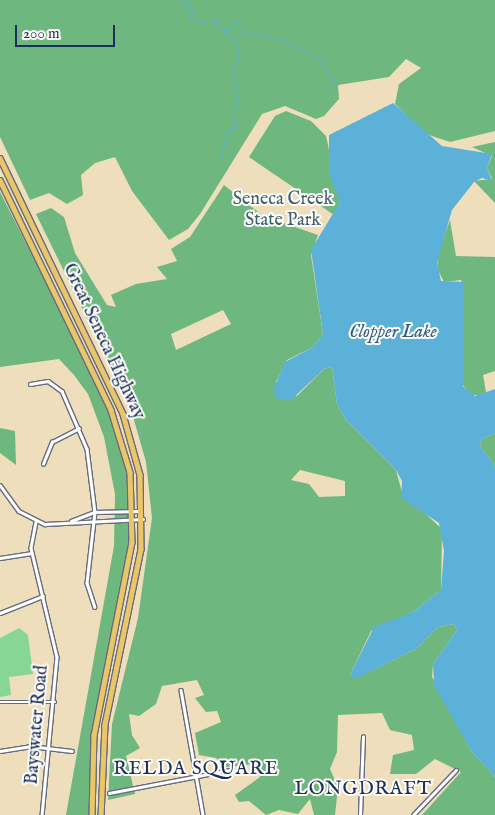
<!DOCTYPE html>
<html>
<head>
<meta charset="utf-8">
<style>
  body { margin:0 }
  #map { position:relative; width:495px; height:815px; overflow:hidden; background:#eedebc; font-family:"IM FELL English",serif }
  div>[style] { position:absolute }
  .green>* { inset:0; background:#88d694 }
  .forest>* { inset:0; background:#6eb77e }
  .water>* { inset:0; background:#5cb1d8 }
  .stream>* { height:1px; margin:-0.5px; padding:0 0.5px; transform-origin:0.5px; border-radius:0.5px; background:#5cb1d8 }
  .roads { filter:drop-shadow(1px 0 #656c7f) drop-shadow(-1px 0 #656c7f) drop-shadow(0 1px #656c7f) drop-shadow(0 -1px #656c7f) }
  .minor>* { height:2.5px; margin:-1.25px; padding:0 1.25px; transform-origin:1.25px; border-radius:1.25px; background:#fff }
  .primary>* { height:4.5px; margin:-2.25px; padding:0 2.25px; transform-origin:2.25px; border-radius:2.25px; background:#ebc669 }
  span { translate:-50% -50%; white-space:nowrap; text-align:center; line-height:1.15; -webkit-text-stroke:4px #fdfcf7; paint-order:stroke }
  .park-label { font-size:18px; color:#3c616e }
  .street-label { font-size:18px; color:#1b2f5e }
  .water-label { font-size:19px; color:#325c89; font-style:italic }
  .neighbourhood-label { font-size:19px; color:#1b2f5e; letter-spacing:1px }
  .scale { position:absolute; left:15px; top:25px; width:100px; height:22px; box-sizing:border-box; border:2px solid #1b2f5e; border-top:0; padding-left:6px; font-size:15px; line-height:18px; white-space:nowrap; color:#1b2f5e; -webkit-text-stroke:4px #fdfcf7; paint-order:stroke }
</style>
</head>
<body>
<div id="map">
  <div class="green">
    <div style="clip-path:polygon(19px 628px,28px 635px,33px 674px,9px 677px,11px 695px,0 697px,0 638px)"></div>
  </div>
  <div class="forest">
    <div style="clip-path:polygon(0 0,495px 0,495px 131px,450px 142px,426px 134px,395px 104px,399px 84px,421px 68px,406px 59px,389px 77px,338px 85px,339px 99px,324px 116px,316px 119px,285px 106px,262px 114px,200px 214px,188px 229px,169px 240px,132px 191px,115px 157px,95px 163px,81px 175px,83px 195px,67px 204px,49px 193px,30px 200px,0 137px)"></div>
    <div style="clip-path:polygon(286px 111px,311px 121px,326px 136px,340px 202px,334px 215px,249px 157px,275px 116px)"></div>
    <div style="clip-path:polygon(495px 142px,495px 203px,474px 181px,492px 179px,487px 168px,492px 156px,472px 147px)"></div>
    <div style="clip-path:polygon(evenodd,224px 185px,263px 216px,318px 235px,311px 255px,323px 334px,313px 347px,287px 360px,276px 382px,297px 396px,324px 369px,332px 367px,337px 404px,346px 420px,396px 470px,404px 500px,417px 506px,442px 529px,441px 590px,413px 612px,371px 631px,350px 675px,371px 671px,416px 649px,438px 627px,454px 624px,457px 630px,433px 664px,432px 677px,472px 752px,495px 777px,495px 815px,422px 815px,461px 772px,435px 759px,416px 774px,390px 774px,393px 755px,414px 750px,412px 735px,390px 730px,382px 713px,338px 715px,337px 752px,330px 769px,338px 787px,335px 815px,314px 815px,310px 799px,298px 814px,279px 810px,266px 815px,249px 801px,239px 802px,235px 795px,260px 777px,253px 764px,226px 767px,216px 758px,199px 755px,195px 733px,221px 722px,217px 711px,206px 712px,195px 698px,204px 695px,197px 680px,162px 686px,156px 704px,139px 716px,129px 714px,132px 735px,140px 748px,126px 756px,135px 794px,108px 800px,112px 724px,138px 618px,152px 518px,146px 462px,130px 406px,36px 214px,51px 208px,64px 217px,75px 253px,107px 305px,116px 307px,111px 295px,136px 284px,167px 279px,157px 267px,177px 261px,171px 249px,190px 237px,224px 185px,223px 310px,231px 324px,176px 350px,171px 334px,223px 310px,224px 185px,300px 470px,345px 481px,345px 496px,319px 497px,309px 484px,291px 480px,300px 470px)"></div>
    <div style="clip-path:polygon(0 192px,114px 416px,131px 477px,133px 527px,92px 749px,92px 815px,66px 815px,114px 546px,115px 494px,104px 437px,88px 394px,74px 375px,59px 359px,0 367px)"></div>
    <div style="clip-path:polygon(450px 220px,456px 256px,495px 257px,495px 371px,483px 375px,486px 392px,480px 395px,471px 395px,460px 381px,463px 285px,461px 280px,444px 282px,438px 270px,437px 256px)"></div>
    <div style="clip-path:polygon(0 428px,15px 431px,16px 465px,0 453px)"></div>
    <div style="clip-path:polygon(495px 433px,495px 466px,480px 446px,482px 439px)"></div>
  </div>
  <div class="water">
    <div style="clip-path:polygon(393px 103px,442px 146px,492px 154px,487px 168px,492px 181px,482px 178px,474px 182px,452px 210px,437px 262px,441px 281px,464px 282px,463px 386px,475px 396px,495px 389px,495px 433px,482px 439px,480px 446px,495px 466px,495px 777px,472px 752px,434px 685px,433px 664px,457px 630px,454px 624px,438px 627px,416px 649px,355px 679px,350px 675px,374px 627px,413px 612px,441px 590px,444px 551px,439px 523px,401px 498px,402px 481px,396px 470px,346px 420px,337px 404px,332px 367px,324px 369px,291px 400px,277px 399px,273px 391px,285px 362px,313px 347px,323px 334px,311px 250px,340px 202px,329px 174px,329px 135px)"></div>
  </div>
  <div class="stream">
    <div style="left:182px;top:0;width:14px;rotate:45deg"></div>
    <div style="left:192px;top:10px;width:9px;rotate:111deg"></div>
    <div style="left:189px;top:18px;width:12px;rotate:20deg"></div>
    <div style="left:200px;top:22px;width:17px;rotate:-7deg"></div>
    <div style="left:217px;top:20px;width:9px;rotate:72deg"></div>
    <div style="left:220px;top:29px;width:9px;rotate:13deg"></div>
    <div style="left:229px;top:31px;width:10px;rotate:-61deg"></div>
    <div style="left:234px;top:22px;width:8px;rotate:7deg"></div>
    <div style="left:242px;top:23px;width:9px;rotate:77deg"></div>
    <div style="left:244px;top:32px;width:36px;rotate:10deg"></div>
    <div style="left:279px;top:38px;width:46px;rotate:28.8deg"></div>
    <div style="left:319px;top:60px;width:31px;rotate:53deg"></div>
    <div style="left:221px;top:160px;width:29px;rotate:-80deg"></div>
    <div style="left:226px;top:131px;width:9px;rotate:-21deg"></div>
    <div style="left:234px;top:128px;width:20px;rotate:-93deg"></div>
    <div style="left:233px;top:108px;width:7px;rotate:-34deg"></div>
    <div style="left:239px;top:104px;width:32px;rotate:-101deg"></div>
    <div style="left:233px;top:73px;width:24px;rotate:-75deg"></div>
    <div style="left:239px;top:50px;width:12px;rotate:-114deg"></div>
    <div style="left:234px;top:39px;width:16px;rotate:-145deg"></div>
  </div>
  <div class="roads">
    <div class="minor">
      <div style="left:30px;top:384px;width:18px;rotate:-9deg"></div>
      <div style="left:48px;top:381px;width:17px;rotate:36deg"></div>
      <div style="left:62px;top:391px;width:63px;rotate:66.7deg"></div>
      <div style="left:87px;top:449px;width:64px;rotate:82.8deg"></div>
      <div style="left:95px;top:512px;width:71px;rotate:96.4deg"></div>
      <div style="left:87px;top:583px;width:25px;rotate:72deg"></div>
      <div style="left:43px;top:464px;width:24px;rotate:-68deg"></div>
      <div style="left:52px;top:442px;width:30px;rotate:-27deg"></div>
      <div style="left:0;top:485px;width:32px;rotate:54deg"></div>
      <div style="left:19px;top:511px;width:29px;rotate:27deg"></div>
      <div style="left:45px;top:524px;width:98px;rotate:-2.9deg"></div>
      <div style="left:71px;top:521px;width:26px;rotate:-21deg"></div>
      <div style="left:95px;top:512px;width:46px;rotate:-1.2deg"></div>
      <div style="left:36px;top:522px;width:26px;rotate:101deg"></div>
      <div style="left:31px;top:548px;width:112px;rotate:76.6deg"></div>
      <div style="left:57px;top:657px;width:159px;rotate:95.4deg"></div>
      <div style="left:0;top:558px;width:32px;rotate:-9deg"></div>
      <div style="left:0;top:613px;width:46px;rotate:-21.6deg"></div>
      <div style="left:181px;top:690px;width:127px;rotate:80deg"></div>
      <div style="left:0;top:702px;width:55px"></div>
      <div style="left:0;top:751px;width:30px;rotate:-9deg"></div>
      <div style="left:30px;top:746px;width:42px;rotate:6.8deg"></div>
      <div style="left:109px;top:793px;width:123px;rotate:-10.8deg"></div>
      <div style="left:360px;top:815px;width:78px;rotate:-87.8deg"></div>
      <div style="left:413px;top:815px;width:62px;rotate:-46.3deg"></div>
    </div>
    <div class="primary">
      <div style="left:0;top:158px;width:284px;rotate:64.3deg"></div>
      <div style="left:123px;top:414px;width:63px;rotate:74.4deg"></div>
      <div style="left:140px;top:475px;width:74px;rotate:89.2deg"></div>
      <div style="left:141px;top:549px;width:180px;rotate:101.6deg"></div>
      <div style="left:105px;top:725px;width:90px;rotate:92.5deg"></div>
      <div style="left:0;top:180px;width:255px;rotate:64.2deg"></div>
      <div style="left:111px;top:410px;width:65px;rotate:73deg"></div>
      <div style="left:130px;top:472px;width:70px;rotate:88.4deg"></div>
      <div style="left:132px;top:542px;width:197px;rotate:101.1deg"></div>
      <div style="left:94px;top:735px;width:80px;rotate:91.4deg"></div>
    </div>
  </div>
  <div class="park-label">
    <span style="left:283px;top:211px">Seneca Creek<br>State Park</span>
  </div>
  <div class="street-label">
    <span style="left:103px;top:342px;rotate:65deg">Great Seneca Highway</span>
    <span style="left:38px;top:725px;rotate:-85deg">Bayswater Road</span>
  </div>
  <div class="water-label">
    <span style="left:393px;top:333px">Clopper Lake</span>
  </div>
  <div class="neighbourhood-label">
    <span style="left:196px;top:770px">RELDA SQUARE</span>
    <span style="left:363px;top:790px">LONGDRAFT</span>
  </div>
  <div class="scale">200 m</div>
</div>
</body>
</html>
